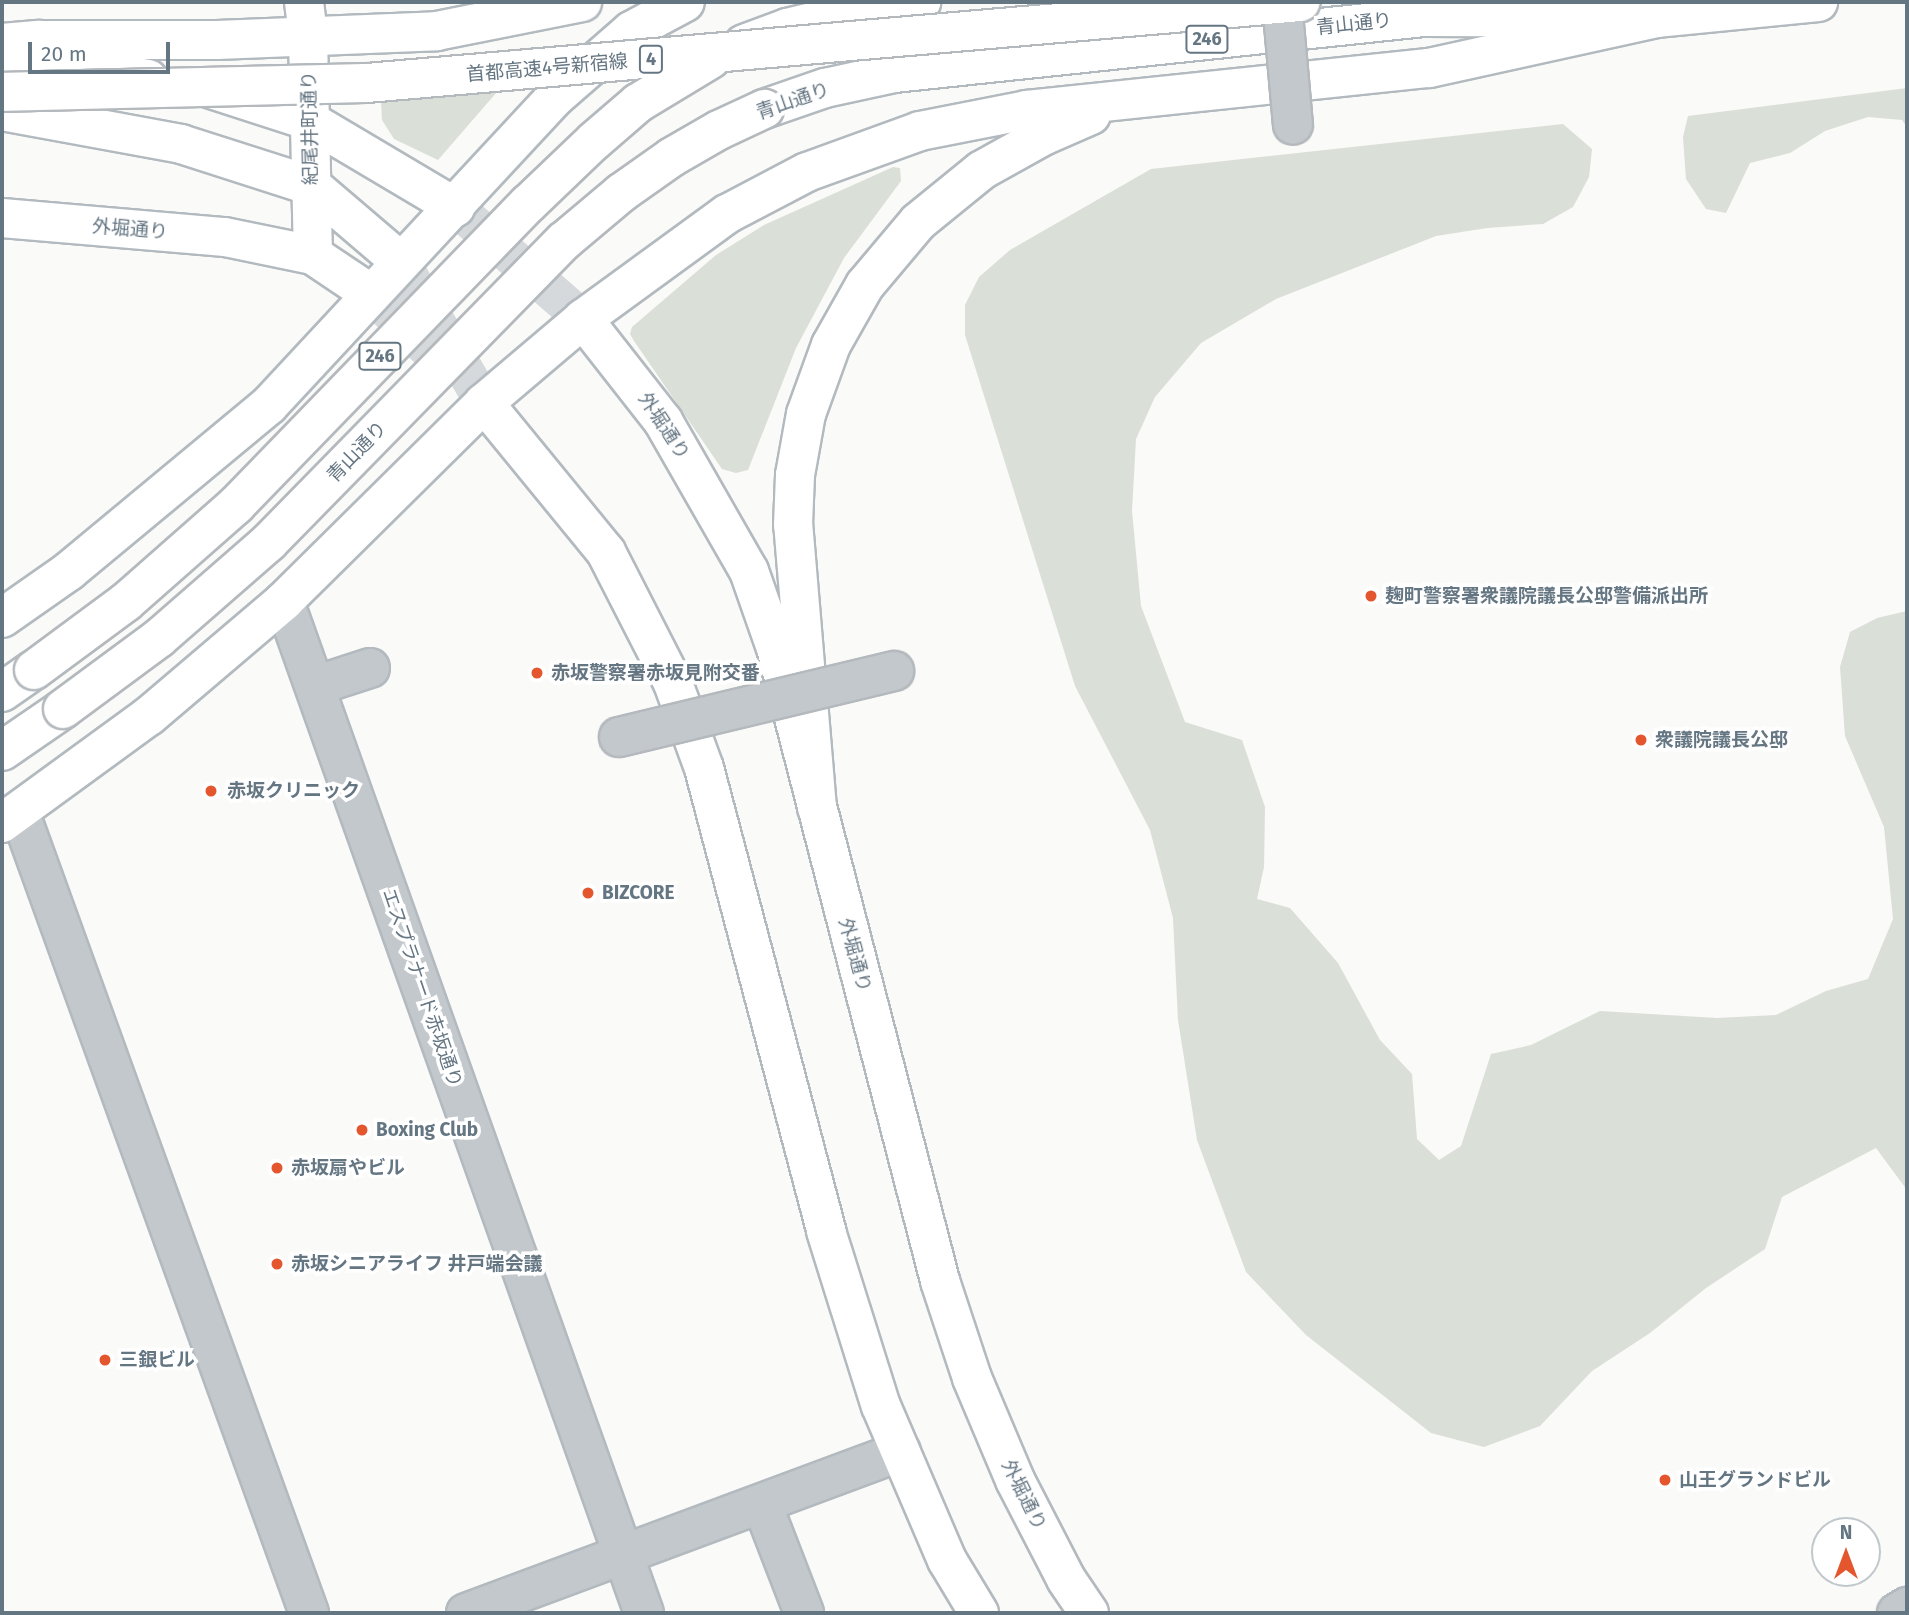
<!DOCTYPE html>
<html>
<head>
<meta charset="utf-8">
<style>
  body { margin:0 }
  #map { position:relative; width:1909px; height:1615px; overflow:hidden; background:#fafaf8; font-family:"Fira Sans","Noto Sans JP",sans-serif }
  div>[style] { position:absolute }
  .green>* { inset:0; background:#dadfd7 }
  .secondary-tunnel>* { height:38px; margin-top:-19px; transform-origin:0; background:repeating-linear-gradient(90deg,#d5d9db 0 38px,transparent 0 57px) }
  .roads { filter:drop-shadow(2px 0 #b3babf) drop-shadow(-2px 0 #b3babf) drop-shadow(0 2px #b3babf) drop-shadow(0 -2px #b3babf) }
  .street>* { height:38px; margin:-19px; padding:0 19px; transform-origin:19px; border-radius:19px; background:#c3c8cc }
  .secondary>* { height:38px; margin:-19px; padding:0 19px; transform-origin:19px; border-radius:19px; background:#fff }
  .highway>* { height:38px; margin:-19px; padding:0 19px; transform-origin:19px; border-radius:19px; background:#fff }
  .bridges { filter:drop-shadow(2px 0 #b4b9bd) drop-shadow(-2px 0 #b4b9bd) drop-shadow(0 2px #b4b9bd) drop-shadow(0 -2px #b4b9bd) }
  .street-bridge>* { height:38px; margin:-19px; padding:0 19px; transform-origin:19px; border-radius:19px; background:#c3c8cc }
  .highway-bridge>* { height:38px; margin:-19px; padding:0 19px; transform-origin:19px; border-radius:19px; background:#fff }
  .dots>* { width:19px; height:19px; translate:-50% -50%; box-sizing:border-box; border:4px solid #fff; border-radius:50% }
  span { translate:-50% -50%; white-space:nowrap; text-align:center; line-height:1.15; -webkit-text-stroke:7px #fff; paint-order:stroke }
  .shield-label span { padding:2px 5px; background:#fff; border:2px solid; border-radius:5px; -webkit-text-stroke-width:0 }
  .shield-label { font-size:18px; color:#657683; font-weight:700 }
  .street-label { font-size:19px; color:#657683 }
  .poi-label { font-size:19px; color:#657683; font-weight:700 }
  .left { translate:0 -50%; text-align:left }
  .frame { position:absolute; inset:0; border:4px solid #657683; pointer-events:none }
  .north { position:absolute; left:1811px; top:1517px; width:70px; height:70px; box-sizing:border-box; background:#fff; border:2px solid #c1c8cd; border-radius:50%; rotate:0deg; font-size:19px; font-weight:700; line-height:28px; text-align:center; color:#657683 }
  .north::after { content:''; display:block; margin:auto; width:24px; height:32px; background:#e4572e; clip-path:polygon(50% 0,100% 100%,50% 72%,0 100%) }
  .scale { position:absolute; left:28px; top:42px; width:142px; height:32px; box-sizing:border-box; border:4px solid #657683; border-top:0; padding-left:9px; font-size:21px; line-height:24px; white-space:nowrap; color:#657683; -webkit-text-stroke:5px #fff; paint-order:stroke }
</style>
</head>
<body>
<div id="map">
  <div class="green">
    <div style="clip-path:polygon(536px 47px,438px 160px,394px 139px,382px 120px,379px 63px)"></div>
    <div style="clip-path:polygon(1907px 88px,1907px 127px,1902px 120px,1868px 117px,1825px 131px,1790px 153px,1750px 163px,1726px 213px,1706px 209px,1686px 179px,1683px 137px,1688px 116px)"></div>
    <div style="clip-path:polygon(1563px 124px,1592px 149px,1589px 177px,1573px 207px,1543px 224px,1487px 228px,1436px 236px,1276px 299px,1201px 343px,1155px 397px,1136px 439px,1132px 511px,1141px 606px,1185px 722px,1242px 740px,1265px 807px,1264px 867px,1257px 899px,1290px 908px,1338px 963px,1380px 1040px,1412px 1074px,1417px 1139px,1439px 1160px,1461px 1146px,1491px 1054px,1531px 1045px,1600px 1011px,1717px 1018px,1776px 1015px,1826px 991px,1868px 979px,1893px 919px,1884px 827px,1845px 736px,1840px 667px,1850px 632px,1877px 618px,1907px 611px,1907px 1190px,1876px 1148px,1782px 1197px,1765px 1249px,1706px 1288px,1650px 1333px,1592px 1371px,1540px 1426px,1484px 1447px,1431px 1433px,1306px 1335px,1246px 1272px,1197px 1140px,1178px 1020px,1173px 918px,1150px 830px,1075px 686px,965px 335px,965px 305px,979px 277px,1010px 250px,1151px 169px)"></div>
    <div style="clip-path:polygon(893px 167px,900px 168px,901px 181px,844px 258px,796px 348px,748px 470px,736px 473px,722px 469px,634px 341px,630px 334px,632px 327px,716px 255px,764px 225px)"></div>
  </div>
  <div class="secondary-tunnel">
    <div style="left:455px;top:207px;width:170px;rotate:41.2deg"></div>
    <div style="left:401px;top:262px;width:164px;rotate:59.5deg"></div>
    <div style="left:371px;top:294px;width:82px;rotate:44deg"></div>
  </div>
  <div class="roads">
    <div class="street">
      <div style="left:284px;top:601px;width:1074px;rotate:70.42deg"></div>
      <div style="left:330px;top:681px;width:42px;rotate:-18deg"></div>
      <div style="left:19px;top:811px;width:853px;rotate:70.12deg"></div>
      <div style="left:762px;top:1504px;width:117px;rotate:68.9deg"></div>
      <div style="left:466px;top:1613px;width:464px;rotate:-20.4deg"></div>
      <div style="left:1897px;top:1613px;width:12px;rotate:-31deg"></div>
    </div>
    <div class="secondary">
      <div style="left:304px;top:2px;width:35px;rotate:83deg"></div>
      <div style="left:308px;top:37px;width:218px;rotate:88.7deg"></div>
      <div style="left:2px;top:55px;width:148px;rotate:9.3deg"></div>
      <div style="left:211px;top:89px;width:104px;rotate:17.9deg"></div>
      <div style="left:310px;top:121px;width:169px;rotate:30.7deg"></div>
      <div style="left:2px;top:111px;width:182px;rotate:10.4deg"></div>
      <div style="left:181px;top:144px;width:138px;rotate:17.8deg"></div>
      <div style="left:312px;top:186px;width:117px;rotate:40.5deg"></div>
      <div style="left:2px;top:218px;width:224px;rotate:4.9deg"></div>
      <div style="left:225px;top:237px;width:90px;rotate:11.6deg"></div>
      <div style="left:313px;top:255px;width:70px;rotate:33.9deg"></div>
      <div style="left:583px;top:319px;width:130px;rotate:51.9deg"></div>
      <div style="left:663px;top:421px;width:173px;rotate:60.2deg"></div>
      <div style="left:749px;top:571px;width:82px;rotate:70.7deg"></div>
      <div style="left:776px;top:648px;width:654px;rotate:75.47deg"></div>
      <div style="left:940px;top:1281px;width:102px;rotate:71.7deg"></div>
      <div style="left:972px;top:1378px;width:111px;rotate:67.1deg"></div>
      <div style="left:1015px;top:1480px;width:111px;rotate:62.7deg"></div>
      <div style="left:1066px;top:1579px;width:41px;rotate:55.9deg"></div>
      <div style="left:484px;top:403px;width:193px;rotate:50.7deg"></div>
      <div style="left:606px;top:552px;width:147px;rotate:62.9deg"></div>
      <div style="left:673px;top:683px;width:90px;rotate:70deg"></div>
      <div style="left:704px;top:768px;width:479px;rotate:75.2deg"></div>
      <div style="left:826px;top:1231px;width:183px;rotate:72.6deg"></div>
      <div style="left:881px;top:1406px;width:168px;rotate:66.8deg"></div>
      <div style="left:947px;top:1560px;width:62px;rotate:58.9deg"></div>
    </div>
    <div class="highway">
      <div style="left:2px;top:43px;width:38px;rotate:-5deg"></div>
      <div style="left:40px;top:40px;width:177px"></div>
      <div style="left:217px;top:40px;width:220px;rotate:-2.3deg"></div>
      <div style="left:437px;top:31px;width:148px;rotate:-11.3deg"></div>
      <div style="left:744px;top:44px;width:46px;rotate:-20.4deg"></div>
      <div style="left:787px;top:28px;width:73px;rotate:-13.5deg"></div>
      <div style="left:858px;top:11px;width:64px;rotate:-8.1deg"></div>
      <div style="left:764px;top:109px;width:65px;rotate:-19deg"></div>
      <div style="left:825px;top:88px;width:71px;rotate:-12.3deg"></div>
      <div style="left:894px;top:73px;width:533px;rotate:-6.03deg"></div>
      <div style="left:1424px;top:17px;width:232px;rotate:0.2deg"></div>
      <div style="left:1656px;top:18px;width:163px;rotate:-5.6deg"></div>
      <div style="left:2px;top:618px;width:82px;rotate:-35deg"></div>
      <div style="left:69px;top:571px;width:260px;rotate:-39.7deg"></div>
      <div style="left:269px;top:405px;width:416px;rotate:-47.1deg"></div>
      <div style="left:552px;top:100px;width:105px;rotate:-41.1deg"></div>
      <div style="left:631px;top:31px;width:61px;rotate:-28.2deg"></div>
      <div style="left:2px;top:692px;width:39px;rotate:-35deg"></div>
      <div style="left:2px;top:751px;width:74px;rotate:-34.5deg"></div>
      <div style="left:817px;top:808px;width:284px;rotate:-94.8deg"></div>
      <div style="left:793px;top:525px;width:50px;rotate:-87.7deg"></div>
      <div style="left:795px;top:475px;width:62px;rotate:-79.8deg"></div>
      <div style="left:806px;top:414px;width:73px;rotate:-70.1deg"></div>
      <div style="left:831px;top:345px;width:69px;rotate:-60.5deg"></div>
      <div style="left:865px;top:285px;width:82px;rotate:-49.9deg"></div>
      <div style="left:918px;top:222px;width:82px;rotate:-39.1deg"></div>
      <div style="left:982px;top:170px;width:72px;rotate:-29.1deg"></div>
      <div style="left:1045px;top:135px;width:50px;rotate:-23.5deg"></div>
      <div style="left:2px;top:823px;width:182px;rotate:-36.1deg"></div>
      <div style="left:149px;top:716px;width:177px;rotate:-40.4deg"></div>
      <div style="left:284px;top:601px;width:281px;rotate:-44.7deg"></div>
      <div style="left:484px;top:403px;width:130px;rotate:-40.3deg"></div>
      <div style="left:583px;top:319px;width:178px;rotate:-36.1deg"></div>
      <div style="left:727px;top:214px;width:90px;rotate:-27.7deg"></div>
      <div style="left:807px;top:172px;width:120px;rotate:-19.9deg"></div>
      <div style="left:920px;top:131px;width:109px;rotate:-11.1deg"></div>
      <div style="left:1027px;top:110px;width:404px;rotate:-6deg"></div>
      <div style="left:1429px;top:68px;width:232px;rotate:-12.4deg"></div>
    </div>
  </div>
  <div class="bridges">
    <div class="street-bridge">
      <div style="left:1282px;top:2px;width:123px;rotate:84.9deg"></div>
      <div style="left:619px;top:737px;width:283px;rotate:-13.5deg"></div>
    </div>
    <div class="highway-bridge">
      <div style="left:2px;top:92px;width:365px;rotate:-1.4deg"></div>
      <div style="left:367px;top:83px;width:937px;rotate:-4.96deg"></div>
      <div style="left:34px;top:670px;width:114px;rotate:-36.5deg"></div>
      <div style="left:126px;top:602px;width:147px;rotate:-41.4deg"></div>
      <div style="left:236px;top:505px;width:419px;rotate:-45.9deg"></div>
      <div style="left:528px;top:204px;width:91px;rotate:-43.7deg"></div>
      <div style="left:594px;top:141px;width:58px;rotate:-40.8deg"></div>
      <div style="left:638px;top:103px;width:85px;rotate:-31.1deg"></div>
      <div style="left:63px;top:709px;width:119px;rotate:-36.5deg"></div>
      <div style="left:159px;top:638px;width:146px;rotate:-41.1deg"></div>
      <div style="left:269px;top:542px;width:421px;rotate:-45.6deg"></div>
      <div style="left:564px;top:241px;width:75px;rotate:-40.1deg"></div>
      <div style="left:621px;top:193px;width:62px;rotate:-35.2deg"></div>
      <div style="left:672px;top:157px;width:54px;rotate:-29.9deg"></div>
      <div style="left:719px;top:130px;width:50px;rotate:-25deg"></div>
    </div>
  </div>
  <div class="dots">
    <div style="left:1371px;top:596px;background:#e4572e"></div>
    <div style="left:537px;top:673px;background:#e4572e"></div>
    <div style="left:1641px;top:740px;background:#e4572e"></div>
    <div style="left:211px;top:791px;background:#e4572e"></div>
    <div style="left:588px;top:893px;background:#e4572e"></div>
    <div style="left:362px;top:1130px;background:#e4572e"></div>
    <div style="left:277px;top:1168px;background:#e4572e"></div>
    <div style="left:277px;top:1264px;background:#e4572e"></div>
    <div style="left:105px;top:1360px;background:#e4572e"></div>
    <div style="left:1665px;top:1480px;background:#e4572e"></div>
  </div>
  <div class="shield-label">
    <span style="left:1207px;top:39px">246</span>
    <span style="left:651px;top:59px">4</span>
    <span style="left:380px;top:356px">246</span>
  </div>
  <div class="street-label">
    <span style="left:1354px;top:24px;rotate:-6deg">青山通り</span>
    <span style="left:547px;top:68px;rotate:-5deg">首都高速4号新宿線</span>
    <span style="left:793px;top:101px;rotate:-19deg">青山通り</span>
    <span style="left:310px;top:128px;rotate:-91deg">紀尾井町通り</span>
    <span style="left:130px;top:229px;rotate:5deg">外堀通り</span>
    <span style="left:664px;top:426px;rotate:57deg">外堀通り</span>
    <span style="left:357px;top:452px;rotate:-46deg">青山通り</span>
    <span style="left:855px;top:955px;rotate:75deg">外堀通り</span>
    <span style="left:422px;top:988px;rotate:71deg">エスプラナード赤坂通り</span>
    <span style="left:1024px;top:1495px;rotate:64deg">外堀通り</span>
  </div>
  <div class="poi-label">
    <span class="left" style="left:1385px;top:596px">麹町警察署衆議院議長公邸警備派出所</span>
    <span class="left" style="left:551px;top:673px">赤坂警察署赤坂見附交番</span>
    <span class="left" style="left:1655px;top:740px">衆議院議長公邸</span>
    <span class="left" style="left:227px;top:791px">赤坂クリニック</span>
    <span class="left" style="left:602px;top:893px">BIZCORE</span>
    <span class="left" style="left:376px;top:1130px">Boxing Club</span>
    <span class="left" style="left:291px;top:1168px">赤坂扇やビル</span>
    <span class="left" style="left:291px;top:1264px">赤坂シニアライフ 井戸端会議</span>
    <span class="left" style="left:119px;top:1360px">三銀ビル</span>
    <span class="left" style="left:1679px;top:1480px">山王グランドビル</span>
  </div>
  <div class="frame"></div>
  <div class="north">N</div>
  <div class="scale">20 m</div>
</div>
</body>
</html>
